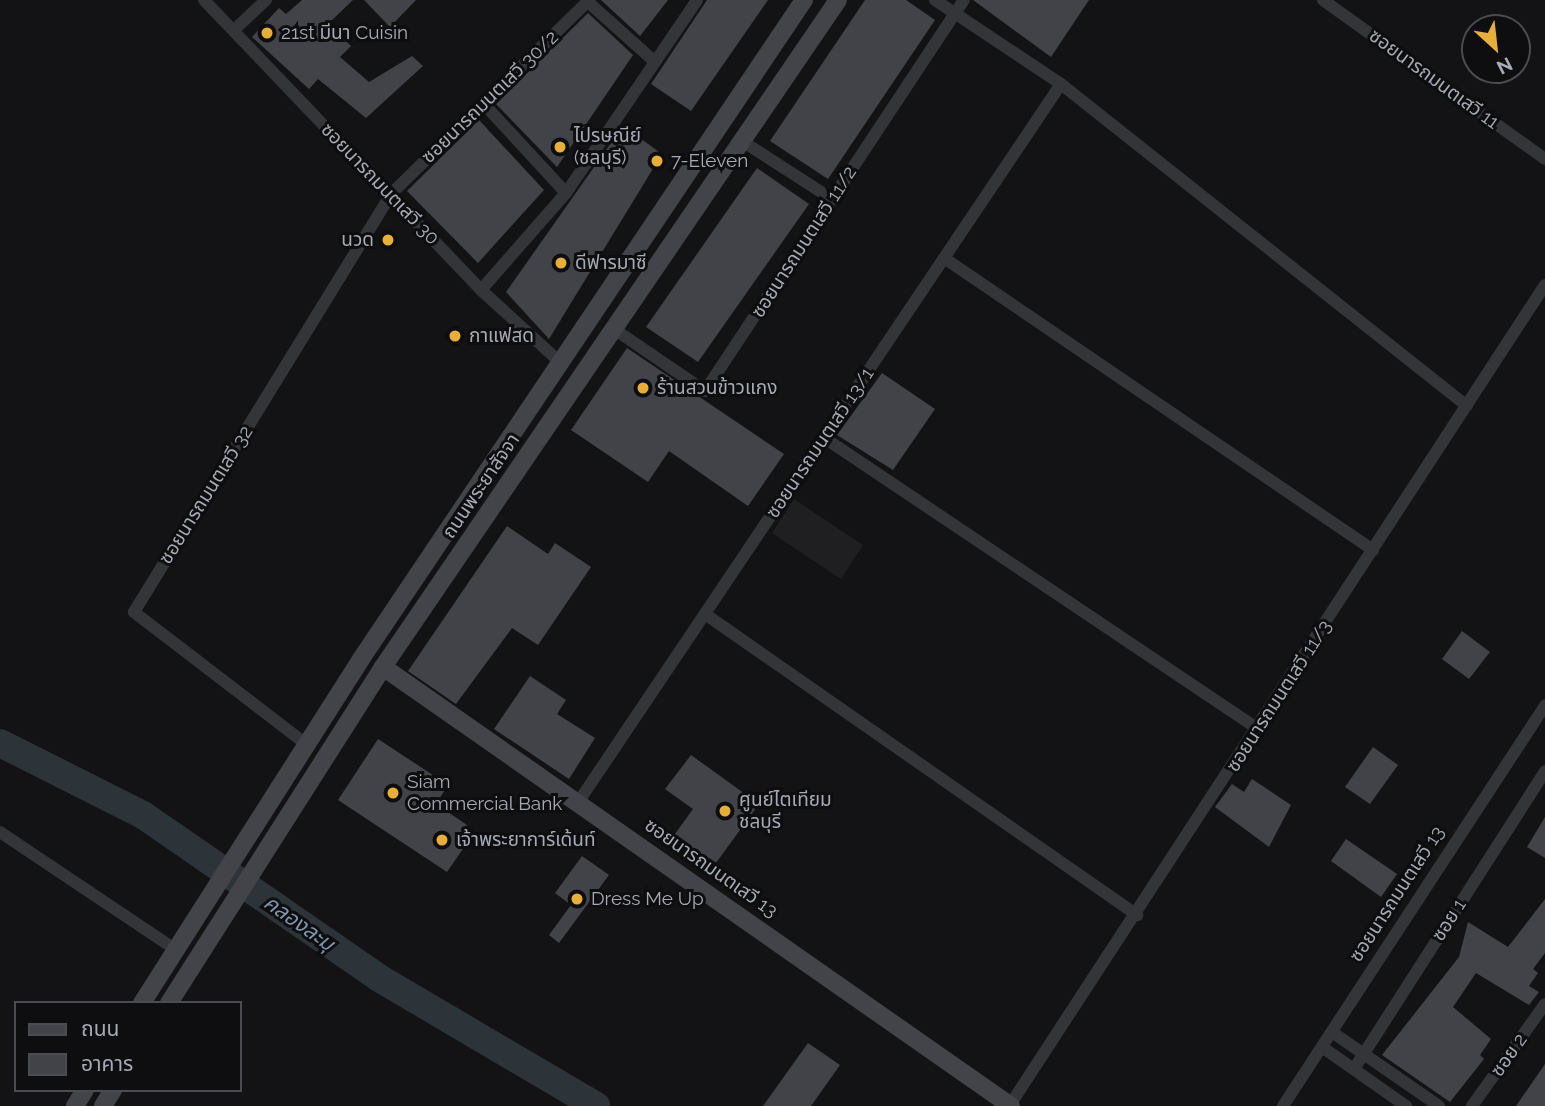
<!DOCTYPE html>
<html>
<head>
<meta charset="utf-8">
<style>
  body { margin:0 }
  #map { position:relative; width:1545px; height:1106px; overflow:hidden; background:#131315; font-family:Raleway,"Noto Sans Thai",sans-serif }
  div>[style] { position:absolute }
  .built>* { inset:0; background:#1f1f22 }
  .river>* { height:28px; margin:-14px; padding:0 14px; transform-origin:14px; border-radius:14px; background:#2c343a }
  .building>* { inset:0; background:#424348 }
  .street>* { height:12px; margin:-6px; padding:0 6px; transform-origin:6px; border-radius:6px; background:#343539 }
  .secondary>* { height:18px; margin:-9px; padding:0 9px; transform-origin:9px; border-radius:9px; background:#434449 }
  .dots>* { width:19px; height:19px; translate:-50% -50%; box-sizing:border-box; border:4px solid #0e0e10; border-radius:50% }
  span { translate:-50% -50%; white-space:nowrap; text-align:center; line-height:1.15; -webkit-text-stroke:6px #0e0e10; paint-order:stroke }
  .poi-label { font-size:19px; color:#a6aab4 }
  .left { translate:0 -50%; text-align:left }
  .right { translate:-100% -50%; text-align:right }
  .street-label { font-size:19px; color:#a6aab4 }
  .water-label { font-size:21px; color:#7e97ae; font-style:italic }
  .legend { position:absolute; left:14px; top:1001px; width:228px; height:91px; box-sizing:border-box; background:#0e0e10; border:2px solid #4b4c52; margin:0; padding:9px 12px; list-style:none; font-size:21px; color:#a6aab4 }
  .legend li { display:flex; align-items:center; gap:14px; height:35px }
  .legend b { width:35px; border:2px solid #4b4c52 }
  .north { position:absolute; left:1461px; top:14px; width:70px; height:70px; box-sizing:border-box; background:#0e0e10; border:2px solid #4b4c52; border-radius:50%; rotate:153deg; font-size:19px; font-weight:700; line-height:28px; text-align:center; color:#a6aab4 }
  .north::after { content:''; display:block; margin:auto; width:24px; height:32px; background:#e7ae39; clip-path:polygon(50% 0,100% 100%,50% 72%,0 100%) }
</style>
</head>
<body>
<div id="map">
  <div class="built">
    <div style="clip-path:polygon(794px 499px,863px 545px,841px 579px,772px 533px)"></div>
  </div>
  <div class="river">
    <div style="left:0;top:743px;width:160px;rotate:26.7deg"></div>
    <div style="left:143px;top:815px;width:287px;rotate:34.6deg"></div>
    <div style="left:379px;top:978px;width:252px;rotate:30.5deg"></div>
  </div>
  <div class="building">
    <div style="clip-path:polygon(302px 0,353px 0,328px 24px,351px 46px,340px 57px,369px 82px,412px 56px,423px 66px,366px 118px,318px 79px,309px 89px,252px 37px,279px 8px,286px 14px)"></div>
    <div style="clip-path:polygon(364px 0,416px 0,390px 27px)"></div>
    <div style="clip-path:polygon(601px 0,668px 0,640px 36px)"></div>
    <div style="clip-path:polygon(707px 0,768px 0,691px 111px,651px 84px)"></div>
    <div style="clip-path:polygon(865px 0,906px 0,935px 20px,828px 179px,770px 141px)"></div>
    <div style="clip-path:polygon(973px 0,1089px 0,1051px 57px)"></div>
    <div style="clip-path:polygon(588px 13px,633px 55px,557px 167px,496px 104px)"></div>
    <div style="clip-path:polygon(479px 120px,544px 190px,478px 263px,407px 191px)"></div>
    <div style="clip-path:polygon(623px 126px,662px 154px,549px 339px,506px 292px)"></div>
    <div style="clip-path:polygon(757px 168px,809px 204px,698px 362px,646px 327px)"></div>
    <div style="clip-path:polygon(627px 348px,784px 454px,748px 506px,669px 451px,648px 482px,571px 430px)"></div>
    <div style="clip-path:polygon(882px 373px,935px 409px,893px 470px,837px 435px)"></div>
    <div style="clip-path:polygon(507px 526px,548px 554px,555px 543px,591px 567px,538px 645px,512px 628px,456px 704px,408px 671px)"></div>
    <div style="clip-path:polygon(1462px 631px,1490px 652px,1469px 679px,1442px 659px)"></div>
    <div style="clip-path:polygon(530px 676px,566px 700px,557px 714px,595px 738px,569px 779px,494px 729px)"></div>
    <div style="clip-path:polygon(378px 739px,448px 785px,436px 804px,467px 825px,458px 837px,467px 843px,447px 872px,338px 800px)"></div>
    <div style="clip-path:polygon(1373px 747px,1398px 765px,1370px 804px,1345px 787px)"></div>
    <div style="clip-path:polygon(691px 755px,759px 804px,713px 867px,672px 838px,693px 809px,665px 789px)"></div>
    <div style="clip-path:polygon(1252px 779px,1291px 805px,1269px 847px,1215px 807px,1232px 784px,1244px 792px)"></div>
    <div style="clip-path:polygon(1545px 817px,1545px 858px,1527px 847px)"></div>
    <div style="clip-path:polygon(1346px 839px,1397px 874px,1381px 897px,1331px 861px)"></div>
    <div style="clip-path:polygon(582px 856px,609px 875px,559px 943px,549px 935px,571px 905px,555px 893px)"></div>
    <div style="clip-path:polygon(1545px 899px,1545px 953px,1533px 969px,1538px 973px,1529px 986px,1539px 992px,1529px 1005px,1476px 973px,1453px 1007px,1491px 1039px,1480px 1055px,1484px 1059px,1450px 1102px,1382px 1055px,1459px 957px,1468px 922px,1508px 947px)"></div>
    <div style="clip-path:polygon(808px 1043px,840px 1065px,811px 1106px,763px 1106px)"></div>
    <div style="clip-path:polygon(1545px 1064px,1545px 1106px,1516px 1106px)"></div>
  </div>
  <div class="street">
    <div style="left:204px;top:0;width:401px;rotate:46.3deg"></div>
    <div style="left:481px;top:290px;width:108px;rotate:42.4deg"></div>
    <div style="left:935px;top:0;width:151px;rotate:33.7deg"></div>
    <div style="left:1061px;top:84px;width:518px;rotate:38.42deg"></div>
    <div style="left:1323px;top:0;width:273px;rotate:35.6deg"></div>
    <div style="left:587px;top:1px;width:91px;rotate:41.9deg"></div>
    <div style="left:234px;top:30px;width:44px;rotate:-43.2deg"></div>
    <div style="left:483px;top:103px;width:122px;rotate:47.3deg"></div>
    <div style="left:742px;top:141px;width:107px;rotate:32.8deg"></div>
    <div style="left:944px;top:258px;width:519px;rotate:34.24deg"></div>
    <div style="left:481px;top:290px;width:129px;rotate:-48.8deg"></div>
    <div style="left:566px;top:193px;width:233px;rotate:-55.8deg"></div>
    <div style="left:614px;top:329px;width:110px;rotate:34.3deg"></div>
    <div style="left:705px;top:391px;width:469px;rotate:-56.5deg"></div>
    <div style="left:823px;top:437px;width:524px;rotate:33.87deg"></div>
    <div style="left:705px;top:614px;width:527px;rotate:34.87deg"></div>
    <div style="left:306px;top:744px;width:217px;rotate:-142.5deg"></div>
    <div style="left:134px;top:612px;width:491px;rotate:-58.4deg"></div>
    <div style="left:391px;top:194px;width:277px;rotate:-44.4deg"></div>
    <div style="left:579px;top:801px;width:864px;rotate:-56.09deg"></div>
    <div style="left:0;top:832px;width:212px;rotate:33.8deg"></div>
    <div style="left:1332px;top:1032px;width:130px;rotate:34.7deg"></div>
    <div style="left:1322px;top:1047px;width:103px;rotate:35.1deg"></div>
    <div style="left:1354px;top:1069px;width:354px;rotate:-57.3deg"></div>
    <div style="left:1010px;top:1105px;width:979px;rotate:-56.88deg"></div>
    <div style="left:1283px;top:1106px;width:479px;rotate:-56.8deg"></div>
    <div style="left:1472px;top:1106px;width:125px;rotate:-54.4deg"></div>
  </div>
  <div class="secondary">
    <div style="left:383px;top:667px;width:766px;rotate:34.96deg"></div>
    <div style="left:142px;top:1003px;width:408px;rotate:-57.5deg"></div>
    <div style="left:361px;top:659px;width:794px;rotate:-56.09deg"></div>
    <div style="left:169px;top:1003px;width:398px;rotate:-57.5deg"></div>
    <div style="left:383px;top:667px;width:807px;rotate:-55.7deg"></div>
    <div style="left:75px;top:1106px;width:19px;rotate:-58deg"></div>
    <div style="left:103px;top:1106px;width:19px;rotate:-58deg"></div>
  </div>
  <div class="dots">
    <div style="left:267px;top:33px;background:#e7ae39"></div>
    <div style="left:560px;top:147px;background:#e7ae39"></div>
    <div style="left:657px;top:161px;background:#e7ae39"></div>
    <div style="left:388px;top:240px;background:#e7ae39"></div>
    <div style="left:561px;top:263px;background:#e7ae39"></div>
    <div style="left:455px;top:336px;background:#e7ae39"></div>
    <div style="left:643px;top:388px;background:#e7ae39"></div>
    <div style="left:393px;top:793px;background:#e7ae39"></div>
    <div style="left:725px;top:811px;background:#e7ae39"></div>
    <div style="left:442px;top:840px;background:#e7ae39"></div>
    <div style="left:577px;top:899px;background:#e7ae39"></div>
  </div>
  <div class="poi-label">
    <span class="left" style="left:281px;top:33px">21st มีนา Cuisin</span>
    <span class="left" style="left:574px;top:147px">ไปรษณีย์<br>(ชลบุรี)</span>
    <span class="left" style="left:671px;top:161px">7-Eleven</span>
    <span class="right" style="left:374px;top:240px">นวด</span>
    <span class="left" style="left:575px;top:263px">ดีฟารมาซี</span>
    <span class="left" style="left:469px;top:336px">กาแฟสด</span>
    <span class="left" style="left:657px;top:388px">ร้านสวนข้าวแกง</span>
    <span class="left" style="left:407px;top:793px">Siam<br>Commercial Bank</span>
    <span class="left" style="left:739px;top:811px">ศูนย์ไตเทียม<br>ชลบุรี</span>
    <span class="left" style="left:456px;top:840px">เจ้าพระยาการ์เด้นท์</span>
    <span class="left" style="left:591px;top:899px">Dress Me Up</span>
  </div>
  <div class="street-label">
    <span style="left:1434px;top:79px;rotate:36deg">ซอยนารถมนตเสวี 11</span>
    <span style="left:490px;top:97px;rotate:-44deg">ซอยนารถมนตเสวี 30/2</span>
    <span style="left:380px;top:184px;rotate:46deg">ซอยนารถมนตเสวี 30</span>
    <span style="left:804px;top:242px;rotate:-57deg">ซอยนารถมนตเสวี 11/2</span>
    <span style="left:820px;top:443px;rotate:-56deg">ซอยนารถมนตเสวี 13/1</span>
    <span style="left:481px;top:486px;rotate:-56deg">ถนนพระยาสัจจา</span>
    <span style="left:206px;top:495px;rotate:-58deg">ซอยนารถมนตเสวี 32</span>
    <span style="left:1279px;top:696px;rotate:-57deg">ซอยนารถมนตเสวี 11/3</span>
    <span style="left:711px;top:868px;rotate:35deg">ซอยนารถมนตเสวี 13</span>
    <span style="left:1397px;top:894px;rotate:-57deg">ซอยนารถมนตเสวี 13</span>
    <span style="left:1449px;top:920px;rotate:-57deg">ซอย 1</span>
    <span style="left:1509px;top:1055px;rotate:-55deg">ซอย 2</span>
  </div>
  <div class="water-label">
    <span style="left:299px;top:923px;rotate:35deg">คลองละมุ</span>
  </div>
  <ul class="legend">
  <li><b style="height:9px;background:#434449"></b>ถนน</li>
  <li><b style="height:19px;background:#424348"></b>อาคาร</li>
  </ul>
  <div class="north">N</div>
</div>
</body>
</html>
